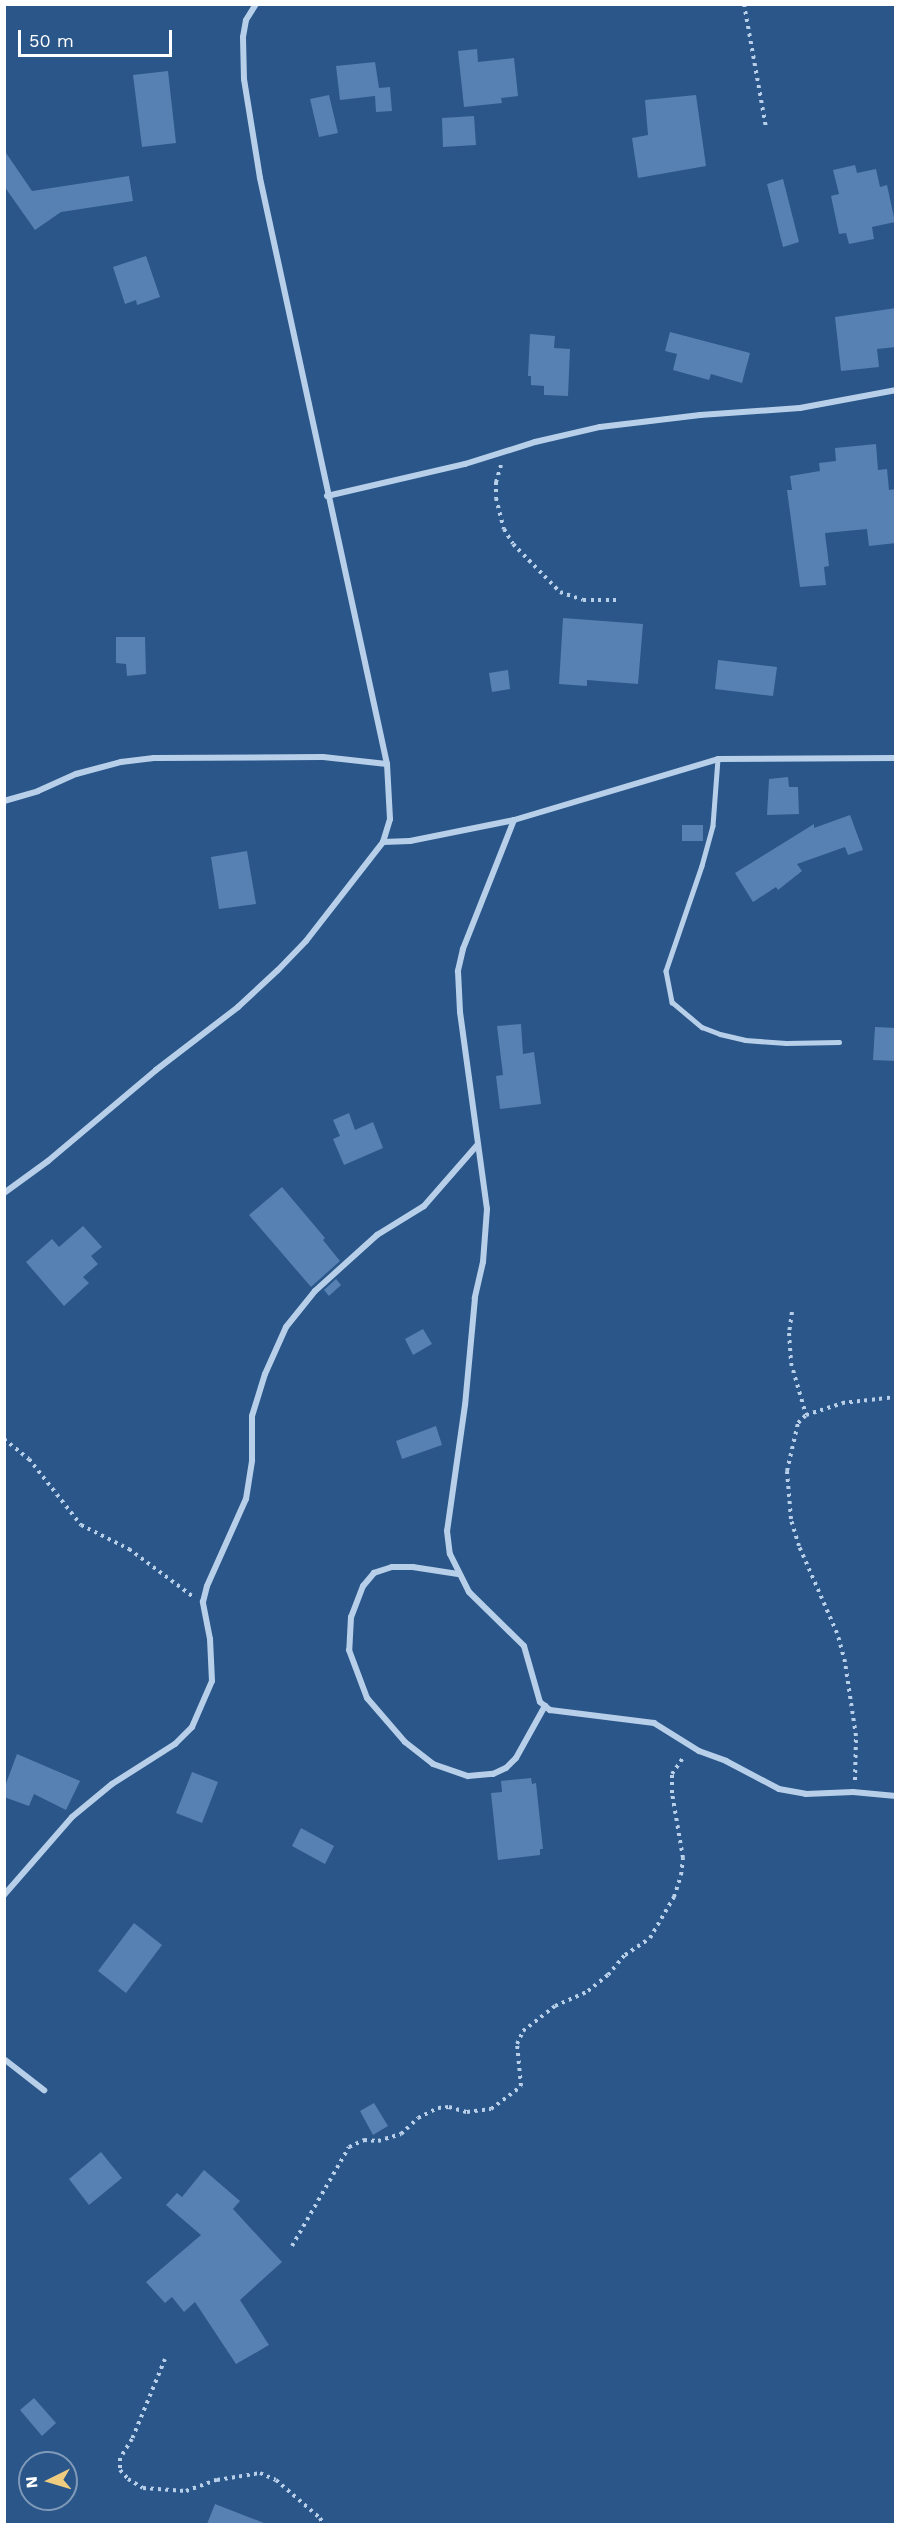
<!DOCTYPE html>
<html>
<head>
<meta charset="utf-8">
<style>
  body { margin:0 }
  #map { position:relative; width:900px; height:2529px; overflow:hidden; background:#2a5689; font-family:"Work Sans",sans-serif }
  div>[style] { position:absolute }
  .building>* { inset:0; background:#5681b2 }
  .path>* { height:4px; margin-top:-2px; transform-origin:0; background:repeating-linear-gradient(90deg,#b8cfe9 0 3px,transparent 0 7.5px) }
  .service>* { height:4.5px; margin:-2.25px; padding:0 2.25px; transform-origin:2.25px; border-radius:2.25px; background:#b8cfe9 }
  .minor>* { height:6px; margin:-3px; padding:0 3px; transform-origin:3px; border-radius:3px; background:#b8cfe9 }
  span { translate:-50% -50%; white-space:nowrap; text-align:center; line-height:1.15; -webkit-text-stroke:4.5px #2a5689; paint-order:stroke }
  .frame { position:absolute; inset:0; border:6px solid #fff; pointer-events:none }
  .north { position:absolute; left:18px; top:2451px; width:60px; height:60px; box-sizing:border-box; background:#2a5689; border:2px solid #7f9ab8; border-radius:50%; rotate:265deg; font-size:16px; font-weight:700; line-height:24px; text-align:center; color:#fff }
  .north::after { content:''; display:block; margin:auto; width:21px; height:27px; background:#efcc7f; clip-path:polygon(50% 0,100% 100%,50% 72%,0 100%) }
  .scale { position:absolute; left:18px; top:30px; width:154px; height:27px; box-sizing:border-box; border:3px solid #fff; border-top:0; padding-left:8px; font-size:18px; line-height:21px; white-space:nowrap; color:#fff; -webkit-text-stroke:4px #2a5689; paint-order:stroke }
</style>
</head>
<body>
<div id="map">
  <div class="building">
    <div style="clip-path:polygon(477px 49px,478px 62px,514px 58px,518px 96px,501px 98px,502px 103px,464px 107px,458px 51px)"></div>
    <div style="clip-path:polygon(375px 62px,379px 88px,390px 87px,392px 111px,376px 112px,375px 96px,340px 100px,336px 66px)"></div>
    <div style="clip-path:polygon(168px 71px,176px 143px,142px 147px,133px 75px)"></div>
    <div style="clip-path:polygon(329px 95px,338px 133px,319px 137px,310px 99px)"></div>
    <div style="clip-path:polygon(696px 95px,706px 166px,638px 178px,632px 138px,648px 135px,645px 100px)"></div>
    <div style="clip-path:polygon(474px 116px,476px 145px,443px 147px,442px 118px)"></div>
    <div style="clip-path:polygon(4px 150px,32px 191px,129px 176px,133px 201px,61px 212px,35px 230px,4px 186px)"></div>
    <div style="clip-path:polygon(855px 165px,857px 173px,876px 169px,880px 187px,887px 185px,895px 222px,872px 227px,874px 239px,849px 244px,846px 233px,839px 234px,831px 196px,839px 194px,833px 170px)"></div>
    <div style="clip-path:polygon(783px 179px,799px 242px,783px 247px,767px 184px)"></div>
    <div style="clip-path:polygon(146px 256px,160px 297px,137px 305px,136px 300px,125px 304px,113px 267px)"></div>
    <div style="clip-path:polygon(896px 308px,896px 347px,877px 349px,879px 367px,841px 371px,835px 317px)"></div>
    <div style="clip-path:polygon(670px 332px,750px 353px,742px 383px,711px 374px,709px 380px,673px 370px,677px 354px,665px 351px)"></div>
    <div style="clip-path:polygon(530px 334px,555px 336px,554px 348px,570px 349px,568px 396px,544px 395px,544px 386px,531px 385px,531px 376px,528px 376px)"></div>
    <div style="clip-path:polygon(876px 444px,878px 470px,887px 469px,889px 490px,896px 489px,896px 543px,869px 546px,867px 529px,825px 533px,829px 566px,824px 567px,826px 585px,800px 587px,787px 490px,792px 490px,790px 476px,820px 471px,819px 463px,836px 461px,835px 448px)"></div>
    <div style="clip-path:polygon(563px 618px,643px 624px,638px 684px,587px 680px,587px 686px,559px 684px)"></div>
    <div style="clip-path:polygon(116px 637px,145px 637px,146px 674px,127px 676px,126px 664px,116px 663px)"></div>
    <div style="clip-path:polygon(718px 660px,777px 667px,773px 696px,715px 689px)"></div>
    <div style="clip-path:polygon(508px 670px,510px 689px,492px 692px,489px 673px)"></div>
    <div style="clip-path:polygon(788px 777px,789px 787px,798px 787px,799px 814px,767px 815px,769px 779px)"></div>
    <div style="clip-path:polygon(850px 815px,863px 850px,848px 855px,845px 847px,797px 864px,802px 871px,778px 890px,776px 887px,753px 902px,735px 873px,814px 824px,814px 828px)"></div>
    <div style="clip-path:polygon(682px 825px,703px 825px,703px 841px,682px 841px)"></div>
    <div style="clip-path:polygon(247px 851px,256px 904px,219px 909px,211px 857px)"></div>
    <div style="clip-path:polygon(521px 1024px,523px 1054px,534px 1052px,541px 1104px,500px 1109px,496px 1076px,503px 1075px,497px 1026px)"></div>
    <div style="clip-path:polygon(875px 1027px,896px 1028px,896px 1061px,873px 1060px)"></div>
    <div style="clip-path:polygon(349px 1113px,355px 1130px,373px 1122px,383px 1148px,344px 1165px,333px 1139px,340px 1136px,333px 1120px)"></div>
    <div style="clip-path:polygon(282px 1187px,325px 1238px,323px 1240px,340px 1261px,311px 1287px,249px 1215px)"></div>
    <div style="clip-path:polygon(83px 1226px,102px 1247px,91px 1256px,98px 1264px,83px 1277px,89px 1283px,64px 1306px,26px 1262px,52px 1239px,59px 1247px)"></div>
    <div style="clip-path:polygon(336px 1279px,341px 1285px,329px 1296px,324px 1290px)"></div>
    <div style="clip-path:polygon(423px 1329px,432px 1344px,413px 1355px,405px 1339px)"></div>
    <div style="clip-path:polygon(436px 1426px,442px 1445px,402px 1459px,396px 1441px)"></div>
    <div style="clip-path:polygon(17px 1754px,80px 1781px,66px 1810px,34px 1794px,29px 1806px,4px 1797px,4px 1789px)"></div>
    <div style="clip-path:polygon(192px 1772px,218px 1782px,202px 1823px,176px 1813px)"></div>
    <div style="clip-path:polygon(531px 1778px,532px 1784px,536px 1783px,543px 1849px,540px 1849px,540px 1855px,498px 1860px,491px 1793px,502px 1792px,501px 1781px)"></div>
    <div style="clip-path:polygon(301px 1828px,334px 1846px,325px 1864px,292px 1846px)"></div>
    <div style="clip-path:polygon(134px 1923px,162px 1945px,126px 1993px,98px 1971px)"></div>
    <div style="clip-path:polygon(374px 2103px,388px 2126px,373px 2135px,360px 2111px)"></div>
    <div style="clip-path:polygon(101px 2152px,122px 2178px,89px 2205px,69px 2179px)"></div>
    <div style="clip-path:polygon(204px 2170px,240px 2201px,233px 2209px,282px 2262px,240px 2300px,269px 2345px,236px 2364px,195px 2302px,184px 2312px,172px 2297px,165px 2303px,146px 2282px,201px 2235px,166px 2205px,177px 2193px,182px 2197px)"></div>
    <div style="clip-path:polygon(34px 2398px,56px 2423px,42px 2436px,20px 2410px)"></div>
    <div style="clip-path:polygon(215px 2504px,264px 2523px,264px 2524px,207px 2524px)"></div>
  </div>
  <div class="path">
    <div style="left:744px;top:4px;width:125px;rotate:79.9deg"></div>
    <div style="left:501px;top:465px;width:18px;rotate:106deg"></div>
    <div style="left:496px;top:482px;width:16px;rotate:90deg"></div>
    <div style="left:496px;top:498px;width:32px;rotate:76deg"></div>
    <div style="left:504px;top:529px;width:17px;rotate:59deg"></div>
    <div style="left:513px;top:544px;width:67px;rotate:45.6deg"></div>
    <div style="left:560px;top:592px;width:24px;rotate:19deg"></div>
    <div style="left:583px;top:600px;width:35px"></div>
    <div style="left:792px;top:1312px;width:21px;rotate:98deg"></div>
    <div style="left:789px;top:1333px;width:30px;rotate:86deg"></div>
    <div style="left:791px;top:1363px;width:54px;rotate:73.9deg"></div>
    <div style="left:4px;top:1439px;width:32px;rotate:39deg"></div>
    <div style="left:29px;top:1459px;width:84px;rotate:51.8deg"></div>
    <div style="left:81px;top:1525px;width:54px;rotate:26.6deg"></div>
    <div style="left:129px;top:1549px;width:79px;rotate:36.7deg"></div>
    <div style="left:855px;top:1780px;width:44px;rotate:-88.7deg"></div>
    <div style="left:856px;top:1736px;width:75px;rotate:-98.5deg"></div>
    <div style="left:845px;top:1662px;width:30px;rotate:-105deg"></div>
    <div style="left:837px;top:1633px;width:95px;rotate:-113.6deg"></div>
    <div style="left:799px;top:1546px;width:28px;rotate:-107deg"></div>
    <div style="left:791px;top:1519px;width:48px;rotate:-94.8deg"></div>
    <div style="left:787px;top:1471px;width:49px;rotate:-77.1deg"></div>
    <div style="left:798px;top:1423px;width:11px;rotate:-45deg"></div>
    <div style="left:806px;top:1415px;width:38px;rotate:-18deg"></div>
    <div style="left:842px;top:1403px;width:54px;rotate:-6.3deg"></div>
    <div style="left:292px;top:2246px;width:114px;rotate:-60.1deg"></div>
    <div style="left:349px;top:2147px;width:17px;rotate:-25deg"></div>
    <div style="left:364px;top:2140px;width:14px;rotate:4deg"></div>
    <div style="left:378px;top:2141px;width:24px;rotate:-17deg"></div>
    <div style="left:401px;top:2134px;width:23px;rotate:-43deg"></div>
    <div style="left:418px;top:2118px;width:22px;rotate:-27deg"></div>
    <div style="left:438px;top:2108px;width:11px;rotate:-5deg"></div>
    <div style="left:449px;top:2107px;width:19px;rotate:16deg"></div>
    <div style="left:467px;top:2112px;width:24px;rotate:-7deg"></div>
    <div style="left:491px;top:2109px;width:38px;rotate:-37deg"></div>
    <div style="left:521px;top:2086px;width:42px;rotate:-95.4deg"></div>
    <div style="left:517px;top:2044px;width:14px;rotate:-65deg"></div>
    <div style="left:523px;top:2031px;width:41px;rotate:-38deg"></div>
    <div style="left:555px;top:2006px;width:36px;rotate:-24deg"></div>
    <div style="left:588px;top:1991px;width:26px;rotate:-39deg"></div>
    <div style="left:608px;top:1975px;width:26px;rotate:-50deg"></div>
    <div style="left:625px;top:1955px;width:30px;rotate:-34deg"></div>
    <div style="left:650px;top:1938px;width:48px;rotate:-59.7deg"></div>
    <div style="left:674px;top:1897px;width:23px;rotate:-72deg"></div>
    <div style="left:681px;top:1875px;width:17px;rotate:-83deg"></div>
    <div style="left:683px;top:1858px;width:66px;rotate:-99.6deg"></div>
    <div style="left:672px;top:1793px;width:19px;rotate:-90deg"></div>
    <div style="left:672px;top:1774px;width:22px;rotate:-56deg"></div>
    <div style="left:165px;top:2359px;width:87px;rotate:112.4deg"></div>
    <div style="left:132px;top:2439px;width:22px;rotate:122deg"></div>
    <div style="left:120px;top:2458px;width:12px;rotate:90deg"></div>
    <div style="left:120px;top:2470px;width:12px;rotate:48deg"></div>
    <div style="left:128px;top:2479px;width:17px;rotate:31deg"></div>
    <div style="left:143px;top:2488px;width:43px;rotate:4deg"></div>
    <div style="left:186px;top:2491px;width:33px;rotate:-20deg"></div>
    <div style="left:217px;top:2480px;width:44px;rotate:-9.2deg"></div>
    <div style="left:260px;top:2473px;width:17px;rotate:24deg"></div>
    <div style="left:276px;top:2480px;width:58px;rotate:40.8deg"></div>
    <div style="left:320px;top:2518px;width:7px;rotate:63deg"></div>
  </div>
  <div class="service">
    <div style="left:718px;top:759px;width:67px;rotate:94.3deg"></div>
    <div style="left:713px;top:826px;width:41px;rotate:105.4deg"></div>
    <div style="left:702px;top:866px;width:111px;rotate:108.9deg"></div>
    <div style="left:666px;top:971px;width:32px;rotate:79deg"></div>
    <div style="left:672px;top:1002px;width:39px;rotate:40deg"></div>
    <div style="left:702px;top:1027px;width:19px;rotate:21deg"></div>
    <div style="left:720px;top:1034px;width:26px;rotate:13deg"></div>
    <div style="left:745px;top:1040px;width:41px;rotate:4.2deg"></div>
    <div style="left:786px;top:1043px;width:53px;rotate:-1.1deg"></div>
  </div>
  <div class="minor">
    <div style="left:327px;top:496px;width:142px;rotate:-13.1deg"></div>
    <div style="left:465px;top:464px;width:73px;rotate:-17.4deg"></div>
    <div style="left:535px;top:442px;width:67px;rotate:-13deg"></div>
    <div style="left:600px;top:427px;width:101px;rotate:-6.8deg"></div>
    <div style="left:700px;top:415px;width:100px;rotate:-4deg"></div>
    <div style="left:800px;top:408px;width:98px;rotate:-10.6deg"></div>
    <div style="left:4px;top:801px;width:35px;rotate:-16deg"></div>
    <div style="left:38px;top:791px;width:42px;rotate:-24.1deg"></div>
    <div style="left:76px;top:774px;width:47px;rotate:-14.9deg"></div>
    <div style="left:121px;top:762px;width:33px;rotate:-7deg"></div>
    <div style="left:154px;top:758px;width:169px;rotate:-0.3deg"></div>
    <div style="left:323px;top:757px;width:64px;rotate:6.2deg"></div>
    <div style="left:514px;top:820px;width:139px;rotate:111.6deg"></div>
    <div style="left:463px;top:949px;width:23px;rotate:103deg"></div>
    <div style="left:458px;top:971px;width:41px;rotate:87.2deg"></div>
    <div style="left:460px;top:1012px;width:199px;rotate:82.2deg"></div>
    <div style="left:487px;top:1209px;width:53px;rotate:94.3deg"></div>
    <div style="left:483px;top:1262px;width:37px;rotate:103deg"></div>
    <div style="left:475px;top:1298px;width:107px;rotate:95.3deg"></div>
    <div style="left:465px;top:1405px;width:127px;rotate:98.1deg"></div>
    <div style="left:447px;top:1531px;width:23px;rotate:83deg"></div>
    <div style="left:450px;top:1554px;width:42px;rotate:63.4deg"></div>
    <div style="left:469px;top:1592px;width:77px;rotate:44.5deg"></div>
    <div style="left:524px;top:1646px;width:58px;rotate:74.1deg"></div>
    <div style="left:540px;top:1702px;width:13px;rotate:39deg"></div>
    <div style="left:550px;top:1710px;width:105px;rotate:7.1deg"></div>
    <div style="left:654px;top:1723px;width:53px;rotate:31.9deg"></div>
    <div style="left:699px;top:1751px;width:29px;rotate:20deg"></div>
    <div style="left:726px;top:1761px;width:60px;rotate:27.8deg"></div>
    <div style="left:779px;top:1789px;width:27px;rotate:10deg"></div>
    <div style="left:806px;top:1794px;width:47px;rotate:-2.4deg"></div>
    <div style="left:853px;top:1792px;width:43px;rotate:5.3deg"></div>
    <div style="left:383px;top:842px;width:27px;rotate:-2deg"></div>
    <div style="left:410px;top:841px;width:106px;rotate:-11.4deg"></div>
    <div style="left:514px;top:820px;width:213px;rotate:-16.6deg"></div>
    <div style="left:718px;top:759px;width:178px;rotate:-0.3deg"></div>
    <div style="left:4px;top:1193px;width:54px;rotate:-36deg"></div>
    <div style="left:48px;top:1161px;width:141px;rotate:-40.1deg"></div>
    <div style="left:156px;top:1070px;width:103px;rotate:-37.5deg"></div>
    <div style="left:238px;top:1007px;width:54px;rotate:-42.8deg"></div>
    <div style="left:278px;top:970px;width:40px;rotate:-46deg"></div>
    <div style="left:306px;top:941px;width:125px;rotate:-52.1deg"></div>
    <div style="left:383px;top:842px;width:24px;rotate:-73deg"></div>
    <div style="left:390px;top:819px;width:55px;rotate:-93.1deg"></div>
    <div style="left:387px;top:764px;width:600px;rotate:-102.23deg"></div>
    <div style="left:260px;top:178px;width:100px;rotate:-99.2deg"></div>
    <div style="left:244px;top:79px;width:42px;rotate:-91.4deg"></div>
    <div style="left:243px;top:37px;width:17px;rotate:-80deg"></div>
    <div style="left:246px;top:20px;width:19px;rotate:-58deg"></div>
    <div style="left:458px;top:1574px;width:46px;rotate:-171.2deg"></div>
    <div style="left:413px;top:1567px;width:21px;rotate:180deg"></div>
    <div style="left:392px;top:1567px;width:19px;rotate:162deg"></div>
    <div style="left:374px;top:1573px;width:17px;rotate:130deg"></div>
    <div style="left:363px;top:1586px;width:33px;rotate:111deg"></div>
    <div style="left:351px;top:1617px;width:33px;rotate:93deg"></div>
    <div style="left:349px;top:1650px;width:51px;rotate:69.4deg"></div>
    <div style="left:367px;top:1698px;width:58px;rotate:49.2deg"></div>
    <div style="left:405px;top:1742px;width:36px;rotate:38deg"></div>
    <div style="left:433px;top:1764px;width:37px;rotate:19deg"></div>
    <div style="left:468px;top:1776px;width:25px;rotate:-5deg"></div>
    <div style="left:493px;top:1774px;width:14px;rotate:-25deg"></div>
    <div style="left:506px;top:1768px;width:14px;rotate:-45deg"></div>
    <div style="left:516px;top:1758px;width:60px;rotate:-60.9deg"></div>
    <div style="left:4px;top:1895px;width:103px;rotate:-48.9deg"></div>
    <div style="left:72px;top:1817px;width:52px;rotate:-39.5deg"></div>
    <div style="left:112px;top:1784px;width:75px;rotate:-32.4deg"></div>
    <div style="left:175px;top:1744px;width:24px;rotate:-45deg"></div>
    <div style="left:192px;top:1727px;width:50px;rotate:-66.5deg"></div>
    <div style="left:212px;top:1681px;width:42px;rotate:-92.7deg"></div>
    <div style="left:210px;top:1639px;width:38px;rotate:-101deg"></div>
    <div style="left:203px;top:1602px;width:16px;rotate:-76deg"></div>
    <div style="left:207px;top:1586px;width:95px;rotate:-65.9deg"></div>
    <div style="left:246px;top:1499px;width:39px;rotate:-81deg"></div>
    <div style="left:252px;top:1460px;width:44px;rotate:-90deg"></div>
    <div style="left:252px;top:1416px;width:44px;rotate:-72.8deg"></div>
    <div style="left:265px;top:1374px;width:51px;rotate:-65.9deg"></div>
    <div style="left:286px;top:1327px;width:46px;rotate:-51.1deg"></div>
    <div style="left:315px;top:1291px;width:84px;rotate:-42.1deg"></div>
    <div style="left:377px;top:1235px;width:55px;rotate:-31.7deg"></div>
    <div style="left:424px;top:1206px;width:82px;rotate:-48.9deg"></div>
    <div style="left:4px;top:2059px;width:51px;rotate:37.8deg"></div>
  </div>
  <div class="frame"></div>
  <div class="north">N</div>
  <div class="scale">50 m</div>
</div>
</body>
</html>
